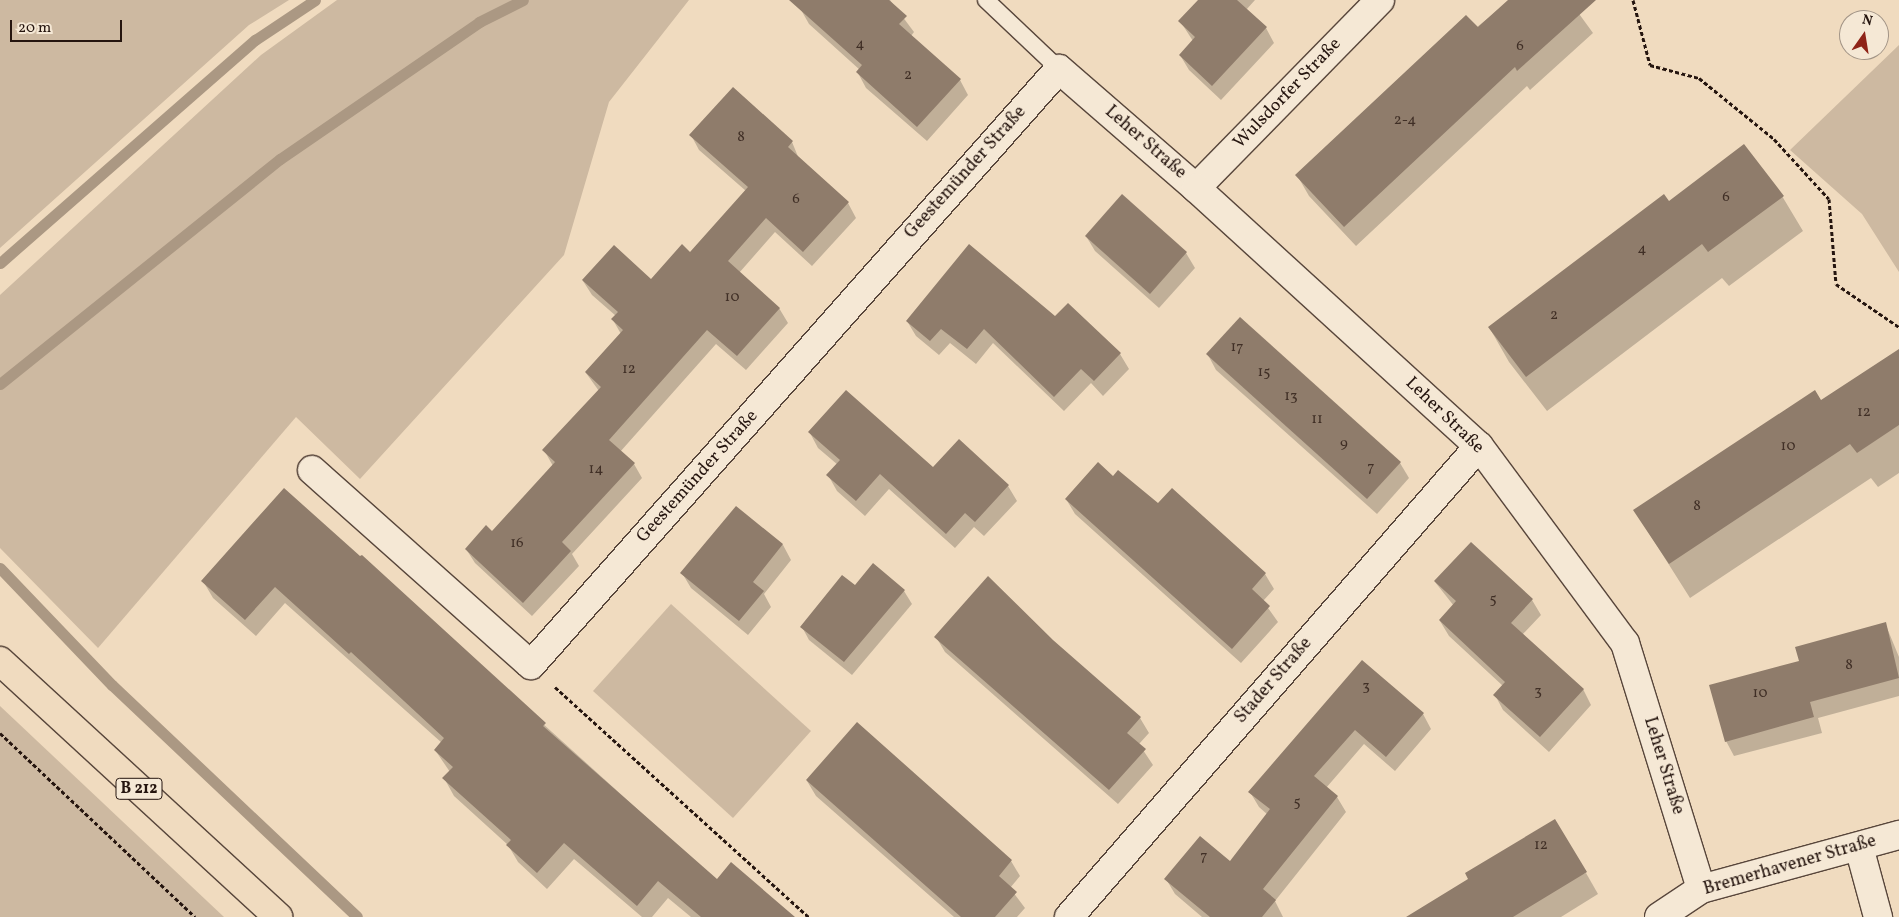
<!DOCTYPE html>
<html>
<head>
<meta charset="utf-8">
<style>
  body { margin:0 }
  #map { position:relative; width:1899px; height:917px; overflow:hidden; background:#f0dbbf; font-family:Vollkorn,serif }
  div>[style] { position:absolute }
  .green>* { inset:0; background:#cdb9a1 }
  .shadow>* { inset:0; background:#0003 }
  .stream>* { height:11px; margin:-5.5px; padding:0 5.5px; transform-origin:5.5px; border-radius:5.5px; background:#ab9883 }
  .building>* { inset:0; background:#8f7c6b }
  .path>* { height:3px; margin-top:-1.5px; transform-origin:0; background:repeating-linear-gradient(90deg,#25150f 0 4px,transparent 0 6.5px) }
  .roads { filter:drop-shadow(1px 0 #58463b) drop-shadow(-1px 0 #58463b) drop-shadow(0 1px #58463b) drop-shadow(0 -1px #58463b) }
  .service>* { height:16px; margin:-8px; padding:0 8px; transform-origin:8px; border-radius:8px; background:#f5e8d5 }
  .minor>* { height:28px; margin:-14px; padding:0 14px; transform-origin:14px; border-radius:14px; background:#f5e8d5 }
  .primary>* { height:28px; margin:-14px; padding:0 14px; transform-origin:14px; border-radius:14px; background:#f0dbbf }
  span { translate:-50% -50%; white-space:nowrap; text-align:center; line-height:1.15; -webkit-text-stroke:4px #f5e8d5; paint-order:stroke }
  .number-label { font-size:15px; color:#402f26 }
  .number-label span { -webkit-text-stroke-width:0 }
  .shield-label span { padding:1px 4px; background:#f5e8d5; border:1px solid; border-radius:4px; -webkit-text-stroke-width:0 }
  .shield-label { font-size:16px; color:#25150f; font-weight:700 }
  .street-label { font-size:18px; color:#25150f }
  .north { position:absolute; left:1839px; top:10px; width:50px; height:50px; box-sizing:border-box; background:#f5e8d5; border:1px solid #a29486; border-radius:50%; rotate:13deg; font-size:14px; font-weight:700; line-height:20px; text-align:center; color:#25150f }
  .north::after { content:''; display:block; margin:auto; width:18px; height:22px; background:#8f2418; clip-path:polygon(50% 0,100% 100%,50% 72%,0 100%) }
  .scale { position:absolute; left:10px; top:20px; width:112px; height:22px; box-sizing:border-box; border:2px solid #25150f; border-top:0; padding-left:6px; font-size:15px; line-height:18px; white-space:nowrap; color:#25150f; -webkit-text-stroke:4px #f5e8d5; paint-order:stroke }
</style>
</head>
<body>
<div id="map">
  <div class="green">
    <div style="clip-path:polygon(0 0,289px 0,249px 25px,0 248px)"></div>
    <div style="clip-path:polygon(337px 0,689px 0,609px 102px,564px 255px,360px 479px,296px 417px,98px 648px,0 548px,0 295px,261px 55px)"></div>
    <div style="clip-path:polygon(1899px 45px,1899px 272px,1862px 214px,1790px 150px)"></div>
    <div style="clip-path:polygon(671px 604px,811px 731px,733px 818px,593px 691px)"></div>
    <div style="clip-path:polygon(0 706px,224px 917px,0 917px)"></div>
  </div>
  <div class="shadow">
    <div style="clip-path:polygon(808px 0,890px 0,914px 32px,911px 36px,960px 80px,968px 95px,927px 141px,866px 88px,858px 73px,860px 70px,809px 24px,800px 8px)"></div>
    <div style="clip-path:polygon(1199px 0,1255px 0,1246px 10px,1266px 28px,1274px 43px,1221px 100px,1189px 70px,1180px 55px,1193px 41px,1180px 21px)"></div>
    <div style="clip-path:polygon(1510px 0,1569px 0,1593px 33px,1530px 90px,1527px 86px,1356px 246px,1309px 196px,1297px 175px)"></div>
    <div style="clip-path:polygon(691px 135px,792px 142px,799px 159px,848px 203px,856px 218px,812px 266px,775px 232px,739px 273px,779px 308px,788px 323px,746px 370px,716px 344px,620px 452px,634px 464px,642px 478px,572px 554px,579px 566px,532px 616px,475px 563px,466px 549px,492px 533px,553px 466px,544px 450px,599px 391px,586px 373px,621px 334px,613px 320px,616px 316px,592px 295px,583px 281px,651px 281px,691px 253px,746px 191px,699px 150px)"></div>
    <div style="clip-path:polygon(1122px 196px,1186px 253px,1195px 268px,1159px 308px,1095px 251px,1086px 236px)"></div>
    <div style="clip-path:polygon(1782px 196px,1803px 231px,1729px 286px,1722px 278px,1547px 411px,1509px 362px,1489px 327px,1669px 203px)"></div>
    <div style="clip-path:polygon(1055px 318px,1120px 354px,1129px 369px,1103px 396px,1091px 383px,1064px 411px,993px 343px,976px 364px,950px 343px,939px 355px,916px 336px,907px 321px)"></div>
    <div style="clip-path:polygon(1899px 350px,1899px 473px,1878px 487px,1871px 478px,1690px 598px,1635px 511px,1821px 402px)"></div>
    <div style="clip-path:polygon(1208px 355px,1400px 463px,1409px 478px,1377px 514px,1216px 370px)"></div>
    <div style="clip-path:polygon(810px 433px,933px 469px,1008px 486px,1017px 501px,984px 536px,974px 527px,955px 548px,889px 489px,865px 516px,837px 491px,828px 475px,838px 465px,818px 448px)"></div>
    <div style="clip-path:polygon(1113px 478px,1265px 574px,1274px 589px,1263px 601px,1278px 622px,1241px 663px,1075px 514px,1066px 499px)"></div>
    <div style="clip-path:polygon(284px 490px,717px 881px,789px 917px,691px 917px,668px 898px,652px 917px,642px 917px,574px 859px,547px 889px,518px 862px,508px 845px,454px 796px,444px 778px,450px 772px,435px 750px,442px 743px,285px 603px,256px 636px,213px 598px,203px 581px)"></div>
    <div style="clip-path:polygon(736px 508px,783px 545px,791px 560px,764px 594px,771px 607px,748px 635px,691px 588px,682px 573px)"></div>
    <div style="clip-path:polygon(1435px 582px,1532px 600px,1541px 615px,1522px 635px,1583px 689px,1591px 705px,1549px 752px,1503px 710px,1495px 695px,1503px 686px,1449px 636px,1440px 621px,1454px 606px)"></div>
    <div style="clip-path:polygon(855px 587px,904px 591px,912px 604px,852px 675px,809px 640px,802px 627px)"></div>
    <div style="clip-path:polygon(1885px 623px,1899px 657px,1899px 696px,1818px 718px,1822px 733px,1734px 756px,1726px 741px,1800px 662px)"></div>
    <div style="clip-path:polygon(936px 637px,1052px 641px,1140px 718px,1149px 733px,1139px 744px,1153px 765px,1118px 804px,945px 652px)"></div>
    <div style="clip-path:polygon(1362px 662px,1423px 714px,1431px 729px,1395px 771px,1364px 744px,1326px 788px,1337px 797px,1346px 812px,1275px 901px,1283px 917px,1202px 917px,1175px 894px,1166px 879px,1230px 863px,1268px 815px,1259px 807px,1250px 792px)"></div>
    <div style="clip-path:polygon(858px 724px,1011px 861px,1020px 876px,1010px 888px,1025px 908px,1017px 917px,954px 917px,816px 796px,807px 781px)"></div>
    <div style="clip-path:polygon(1586px 873px,1598px 894px,1561px 917px,1409px 917px)"></div>
  </div>
  <div class="stream">
    <div style="left:0;top:263px;width:339px;rotate:-41.2deg"></div>
    <div style="left:255px;top:40px;width:72px;rotate:-33.7deg"></div>
    <div style="left:0;top:384px;width:359px;rotate:-38.8deg"></div>
    <div style="left:280px;top:159px;width:242px;rotate:-34.5deg"></div>
    <div style="left:479px;top:22px;width:49px;rotate:-26.6deg"></div>
    <div style="left:0;top:568px;width:162px;rotate:46.3deg"></div>
    <div style="left:112px;top:685px;width:337px;rotate:43.4deg"></div>
  </div>
  <div class="building">
    <div style="clip-path:polygon(789px 0,889px 0,907px 16px,899px 24px,961px 79px,917px 127px,856px 72px,862px 65px)"></div>
    <div style="clip-path:polygon(1198px 0,1237px 0,1267px 27px,1212px 86px,1179px 55px,1195px 37px,1178px 21px)"></div>
    <div style="clip-path:polygon(1508px 0,1596px 0,1517px 71px,1515px 67px,1344px 227px,1295px 175px,1466px 15px,1478px 27px)"></div>
    <div style="clip-path:polygon(733px 87px,793px 141px,788px 147px,849px 202px,803px 252px,766px 218px,728px 261px,780px 308px,737px 356px,707px 330px,609px 440px,635px 463px,562px 542px,571px 551px,523px 603px,465px 549px,486px 525px,492px 531px,555px 462px,542px 450px,601px 387px,585px 372px,623px 330px,611px 319px,618px 312px,582px 280px,614px 245px,651px 279px,682px 244px,690px 252px,748px 187px,689px 135px)"></div>
    <div style="clip-path:polygon(1744px 144px,1784px 196px,1708px 252px,1702px 244px,1526px 377px,1488px 327px,1664px 194px,1669px 201px)"></div>
    <div style="clip-path:polygon(1122px 194px,1187px 252px,1150px 294px,1085px 236px)"></div>
    <div style="clip-path:polygon(969px 244px,1055px 316px,1068px 303px,1121px 353px,1094px 381px,1081px 369px,1054px 397px,984px 329px,967px 349px,941px 329px,930px 341px,906px 321px)"></div>
    <div style="clip-path:polygon(1240px 317px,1401px 462px,1367px 499px,1206px 354px)"></div>
    <div style="clip-path:polygon(1899px 349px,1899px 425px,1857px 453px,1850px 444px,1669px 564px,1633px 510px,1815px 390px,1821px 400px)"></div>
    <div style="clip-path:polygon(846px 390px,933px 467px,959px 439px,1009px 485px,975px 522px,965px 513px,946px 534px,880px 474px,856px 501px,826px 475px,840px 460px,808px 432px)"></div>
    <div style="clip-path:polygon(1098px 462px,1113px 476px,1118px 470px,1158px 503px,1172px 488px,1266px 573px,1252px 589px,1270px 606px,1232px 649px,1065px 499px)"></div>
    <div style="clip-path:polygon(284px 488px,360px 556px,362px 555px,546px 723px,543px 726px,717px 879px,731px 862px,795px 917px,701px 917px,658px 881px,637px 906px,564px 843px,537px 873px,506px 845px,511px 840px,442px 778px,453px 767px,434px 750px,444px 738px,351px 652px,349px 654px,275px 587px,245px 620px,201px 581px)"></div>
    <div style="clip-path:polygon(736px 506px,783px 544px,753px 582px,764px 591px,739px 621px,680px 573px)"></div>
    <div style="clip-path:polygon(1471px 542px,1533px 599px,1511px 623px,1584px 689px,1540px 737px,1493px 695px,1505px 682px,1439px 620px,1456px 601px,1434px 581px)"></div>
    <div style="clip-path:polygon(873px 563px,905px 590px,844px 662px,800px 627px,842px 575px,855px 585px)"></div>
    <div style="clip-path:polygon(988px 576px,1053px 640px,1141px 717px,1127px 733px,1146px 749px,1109px 790px,934px 637px)"></div>
    <div style="clip-path:polygon(1886px 622px,1899px 678px,1810px 702px,1814px 717px,1725px 742px,1709px 685px,1799px 661px,1795px 647px)"></div>
    <div style="clip-path:polygon(1362px 660px,1424px 713px,1386px 757px,1355px 730px,1314px 776px,1338px 796px,1263px 889px,1276px 900px,1262px 917px,1210px 917px,1164px 879px,1200px 836px,1230px 861px,1270px 809px,1248px 792px)"></div>
    <div style="clip-path:polygon(857px 722px,1012px 860px,999px 876px,1017px 892px,995px 917px,961px 917px,806px 780px)"></div>
    <div style="clip-path:polygon(1555px 819px,1587px 872px,1513px 917px,1406px 917px,1468px 879px,1465px 873px)"></div>
  </div>
  <div class="path">
    <div style="left:1633px;top:0;width:67px;rotate:75.3deg"></div>
    <div style="left:1650px;top:65px;width:51px;rotate:14.9deg"></div>
    <div style="left:1699px;top:78px;width:97px;rotate:39.1deg"></div>
    <div style="left:1774px;top:139px;width:81px;rotate:47.5deg"></div>
    <div style="left:1829px;top:199px;width:85px;rotate:85.3deg"></div>
    <div style="left:1836px;top:284px;width:76px;rotate:34.3deg"></div>
    <div style="left:555px;top:687px;width:343px;rotate:42.2deg"></div>
    <div style="left:0;top:733px;width:268px;rotate:43.3deg"></div>
  </div>
  <div class="roads">
    <div class="service">
      <div style="left:986px;top:0;width:100px;rotate:43.4deg"></div>
    </div>
    <div class="minor">
      <div style="left:1196px;top:188px;width:263px;rotate:-45.6deg"></div>
      <div style="left:312px;top:470px;width:293px;rotate:41.7deg"></div>
      <div style="left:531px;top:665px;width:796px;rotate:-48.46deg"></div>
      <div style="left:1059px;top:69px;width:181px;rotate:41deg"></div>
      <div style="left:1196px;top:188px;width:383px;rotate:42.4deg"></div>
      <div style="left:1479px;top:446px;width:245px;rotate:53.5deg"></div>
      <div style="left:1625px;top:643px;width:257px;rotate:72.8deg"></div>
      <div style="left:1859px;top:847px;width:73px;rotate:74.8deg"></div>
      <div style="left:1069px;top:917px;width:624px;rotate:-48.96deg"></div>
      <div style="left:1659px;top:917px;width:50px;rotate:-33.7deg"></div>
      <div style="left:1701px;top:889px;width:205px;rotate:-15.3deg"></div>
    </div>
    <div class="primary">
      <div style="left:0;top:661px;width:378px;rotate:42.6deg"></div>
    </div>
  </div>
  <div class="number-label">
    <span style="left:860px;top:45px">4</span>
    <span style="left:1520px;top:47px">6</span>
    <span style="left:908px;top:76px">2</span>
    <span style="left:1405px;top:121px">2-4</span>
    <span style="left:741px;top:138px">8</span>
    <span style="left:1726px;top:198px">6</span>
    <span style="left:796px;top:200px">6</span>
    <span style="left:1642px;top:250px">4</span>
    <span style="left:732px;top:298px">10</span>
    <span style="left:1554px;top:316px">2</span>
    <span style="left:1237px;top:348px">17</span>
    <span style="left:629px;top:370px">12</span>
    <span style="left:1264px;top:373px">15</span>
    <span style="left:1291px;top:397px">13</span>
    <span style="left:1864px;top:413px">12</span>
    <span style="left:1317px;top:420px">11</span>
    <span style="left:1344px;top:444px">9</span>
    <span style="left:1788px;top:447px">10</span>
    <span style="left:1371px;top:468px">7</span>
    <span style="left:596px;top:470px">14</span>
    <span style="left:1697px;top:507px">8</span>
    <span style="left:517px;top:544px">16</span>
    <span style="left:1493px;top:600px">5</span>
    <span style="left:1849px;top:666px">8</span>
    <span style="left:1366px;top:687px">3</span>
    <span style="left:1538px;top:692px">3</span>
    <span style="left:1760px;top:694px">10</span>
    <span style="left:1297px;top:803px">5</span>
    <span style="left:1541px;top:846px">12</span>
    <span style="left:1204px;top:857px">7</span>
  </div>
  <div class="shield-label">
    <span style="left:139px;top:789px">B 212</span>
  </div>
  <div class="street-label">
    <span style="left:1288px;top:94px;rotate:-46deg">Wulsdorfer Straße</span>
    <span style="left:1145px;top:143px;rotate:41deg">Leher Straße</span>
    <span style="left:966px;top:173px;rotate:-48deg">Geestemünder Straße</span>
    <span style="left:1444px;top:416px;rotate:44deg">Leher Straße</span>
    <span style="left:698px;top:477px;rotate:-48deg">Geestemünder Straße</span>
    <span style="left:1274px;top:681px;rotate:-49deg">Stader Straße</span>
    <span style="left:1663px;top:766px;rotate:73deg">Leher Straße</span>
    <span style="left:1790px;top:866px;rotate:-16deg">Bremerhavener Straße</span>
  </div>
  <div class="north">N</div>
  <div class="scale">20 m</div>
</div>
</body>
</html>
